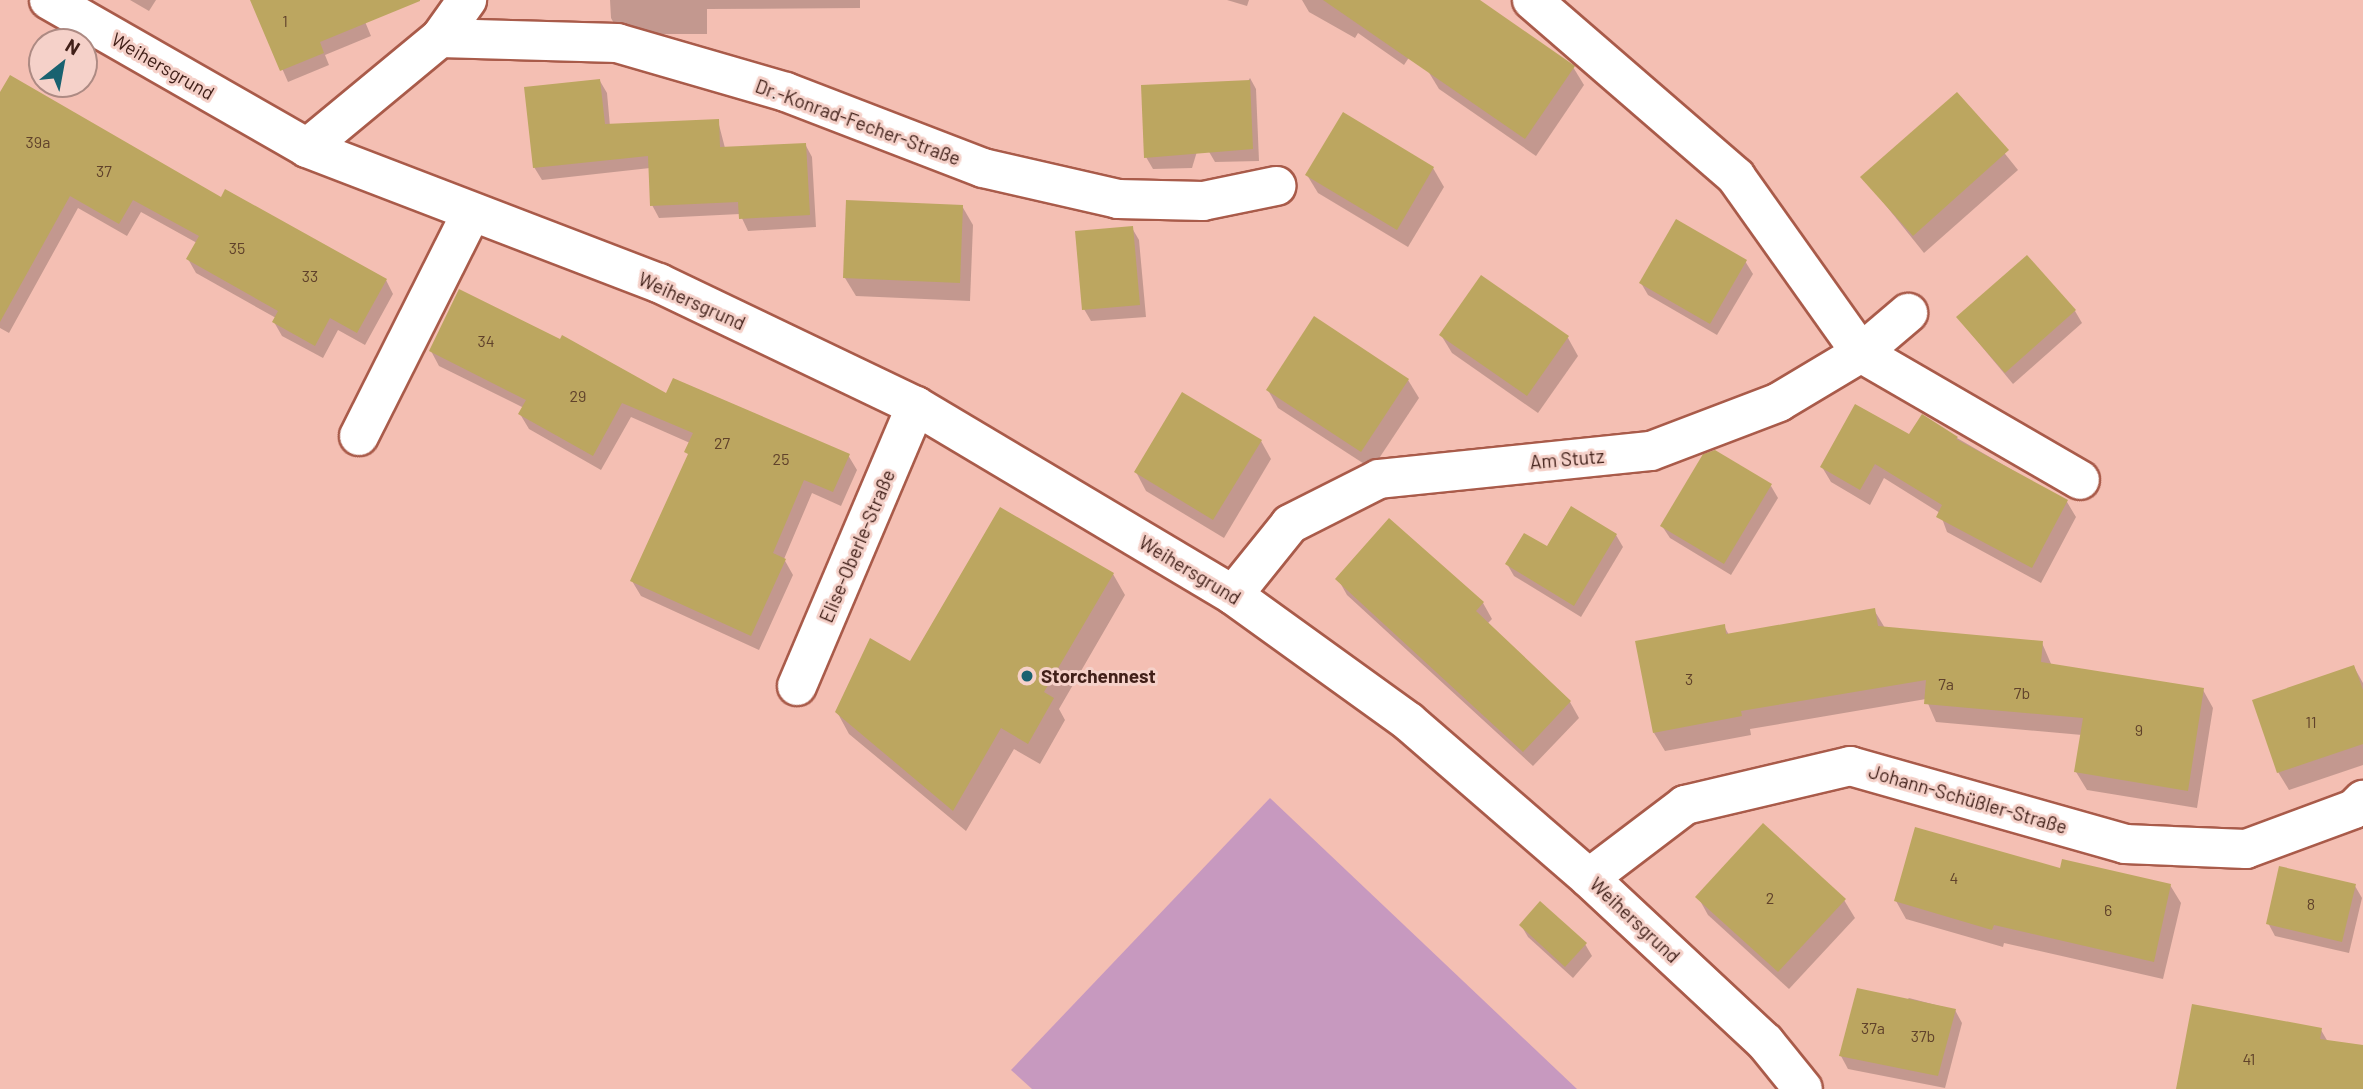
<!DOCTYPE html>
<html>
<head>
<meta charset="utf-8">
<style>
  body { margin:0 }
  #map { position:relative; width:2363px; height:1089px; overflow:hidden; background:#f4bfb3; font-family:Barlow,sans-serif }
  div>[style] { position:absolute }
  .green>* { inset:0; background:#c799bf }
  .shadow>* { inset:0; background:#0003 }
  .building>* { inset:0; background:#bca660 }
  .roads { filter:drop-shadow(2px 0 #a95b4a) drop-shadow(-2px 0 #a95b4a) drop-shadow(0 2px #a95b4a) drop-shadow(0 -2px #a95b4a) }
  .street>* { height:38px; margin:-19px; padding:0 19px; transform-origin:19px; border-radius:19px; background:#fff }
  .dots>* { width:19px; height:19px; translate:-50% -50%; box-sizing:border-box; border:4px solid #f5d1c9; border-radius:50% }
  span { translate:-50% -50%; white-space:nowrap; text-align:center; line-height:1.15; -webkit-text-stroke:6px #f5d1c9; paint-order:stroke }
  .number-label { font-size:16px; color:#60422b }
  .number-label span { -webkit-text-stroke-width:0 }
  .street-label { font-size:19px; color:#412019 }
  .poi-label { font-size:19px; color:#412019; font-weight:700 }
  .left { translate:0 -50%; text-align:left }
  .north { position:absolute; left:28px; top:28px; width:70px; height:70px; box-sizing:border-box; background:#f5d1c9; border:2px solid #ad8a83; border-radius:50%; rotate:31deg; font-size:19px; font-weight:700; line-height:28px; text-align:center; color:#412019 }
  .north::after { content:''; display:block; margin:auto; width:24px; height:32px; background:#196270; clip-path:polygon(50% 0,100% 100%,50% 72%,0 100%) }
</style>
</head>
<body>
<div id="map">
  <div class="green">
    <div style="clip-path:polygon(1270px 798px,1577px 1089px,1032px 1089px,1011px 1070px)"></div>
  </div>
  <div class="shadow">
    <div style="clip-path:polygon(130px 0,156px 0,149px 11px)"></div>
    <div style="clip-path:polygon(252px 0,356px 0,371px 36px,325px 55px,329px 65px,288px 82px)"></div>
    <div style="clip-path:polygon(610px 0,860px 0,860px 8px,707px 9px,707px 34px,620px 34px,611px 18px)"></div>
    <div style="clip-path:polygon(1227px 0,1249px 0,1247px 6px)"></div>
    <div style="clip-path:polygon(1302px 0,1447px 0,1404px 65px,1358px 33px,1355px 38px,1309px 12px)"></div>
    <div style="clip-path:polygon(1573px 67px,1584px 85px,1536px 156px,1439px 89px,1428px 71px)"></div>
    <div style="clip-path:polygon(1250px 78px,1256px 89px,1259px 161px,1215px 162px,1208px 150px)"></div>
    <div style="clip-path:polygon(600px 81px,607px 93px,610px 126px,718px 121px,725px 148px,805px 144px,812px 157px,816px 227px,748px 231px,740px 214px,659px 218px,652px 205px,650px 168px,542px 180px,534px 167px)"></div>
    <div style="clip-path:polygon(1957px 94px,2018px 170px,1924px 253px,1863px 177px)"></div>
    <div style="clip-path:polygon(1214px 95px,1192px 168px,1153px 169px,1146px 157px)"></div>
    <div style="clip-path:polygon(0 96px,386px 280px,393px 294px,365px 345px,338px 330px,323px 358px,282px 336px,274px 322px,276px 318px,196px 273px,188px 259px,197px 243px,141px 212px,127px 236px,78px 208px,9px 333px,0 328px)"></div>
    <div style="clip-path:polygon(1433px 168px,1444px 187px,1408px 247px,1318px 193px,1307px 175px)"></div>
    <div style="clip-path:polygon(962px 206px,973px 225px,970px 301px,856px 296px,845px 278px)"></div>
    <div style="clip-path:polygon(1132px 228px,1139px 240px,1146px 317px,1091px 321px,1084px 309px)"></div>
    <div style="clip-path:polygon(1745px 261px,1753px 274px,1717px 335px,1648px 295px,1641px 283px)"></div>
    <div style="clip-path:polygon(2075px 311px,2082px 323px,2013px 384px,1958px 318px)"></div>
    <div style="clip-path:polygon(1441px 335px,1568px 338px,1578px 356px,1538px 413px,1452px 353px)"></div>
    <div style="clip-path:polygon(431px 351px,667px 396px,848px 455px,857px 470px,841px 506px,812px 493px,784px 559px,793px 575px,759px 650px,641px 596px,632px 581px,689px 456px,690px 443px,631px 417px,601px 470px,529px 429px,520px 414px,524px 408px,439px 366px)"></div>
    <div style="clip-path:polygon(1408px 380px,1419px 398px,1372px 469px,1278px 408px,1268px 390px)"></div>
    <div style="clip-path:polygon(1910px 437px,1957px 438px,2067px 502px,2076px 517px,2041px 583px,1947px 532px,1940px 513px,1884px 478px,1870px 505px,1831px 482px,1822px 467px)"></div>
    <div style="clip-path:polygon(1261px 441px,1271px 459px,1224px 538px,1146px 491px,1136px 472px)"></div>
    <div style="clip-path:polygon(1771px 486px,1778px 498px,1731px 575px,1670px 538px,1662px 526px)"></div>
    <div style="clip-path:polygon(1616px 535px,1623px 547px,1581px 617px,1514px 576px,1507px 564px,1547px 549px)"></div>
    <div style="clip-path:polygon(1113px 574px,1125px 595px,1059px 709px,1065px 720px,1040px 764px,1014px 749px,966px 831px,849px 734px,837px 712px,911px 663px)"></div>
    <div style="clip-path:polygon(1338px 579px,1483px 603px,1492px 619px,1487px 624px,1570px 702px,1579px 718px,1533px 766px,1347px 595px)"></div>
    <div style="clip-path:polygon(1874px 610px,1885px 628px,2042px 643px,2052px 666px,2203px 690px,2213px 708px,2197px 808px,2087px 790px,2076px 772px,2082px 735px,1936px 722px,1926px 699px,1750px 729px,1751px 735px,1665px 751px,1654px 733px,1724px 626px,1729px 635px)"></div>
    <div style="clip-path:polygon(2354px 667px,2363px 683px,2363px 765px,2289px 790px,2278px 772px)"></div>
    <div style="clip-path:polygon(2061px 870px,2170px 885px,2181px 903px,2163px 979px,2004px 943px,2003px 947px,1906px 919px,1896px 901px)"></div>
    <div style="clip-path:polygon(2355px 886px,2362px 898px,2349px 953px,2275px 936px,2268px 923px)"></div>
    <div style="clip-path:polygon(1698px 897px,1844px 900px,1855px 918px,1789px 989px,1708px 915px)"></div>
    <div style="clip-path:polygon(1521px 925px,1585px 944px,1592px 956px,1573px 978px,1528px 937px)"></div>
    <div style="clip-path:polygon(1909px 998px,1955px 1010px,1962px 1023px,1945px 1088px,1848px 1069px,1841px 1056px)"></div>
    <div style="clip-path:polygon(2321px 1030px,2328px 1042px,2363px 1047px,2363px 1089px,2178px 1089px)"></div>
  </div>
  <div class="building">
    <div style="clip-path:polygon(250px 0,420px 0,420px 1px,320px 42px,324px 53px,280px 71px)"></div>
    <div style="clip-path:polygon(1323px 0,1480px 0,1575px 66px,1525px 139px)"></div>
    <div style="clip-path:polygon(10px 75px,221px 197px,225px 189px,387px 279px,357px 333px,330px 318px,315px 346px,272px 322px,278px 311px,186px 259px,199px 236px,133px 200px,119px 224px,70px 196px,0 322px,0 92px)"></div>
    <div style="clip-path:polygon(600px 79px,605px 124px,719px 119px,720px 147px,806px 143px,810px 215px,739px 219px,738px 202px,650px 206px,648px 156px,533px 168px,524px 87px)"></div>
    <div style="clip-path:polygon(1250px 80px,1253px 149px,1144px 158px,1141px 85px)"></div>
    <div style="clip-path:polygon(1957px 92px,2009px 150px,1913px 236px,1860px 177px)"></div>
    <div style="clip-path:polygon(1343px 112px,1434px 167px,1397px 230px,1305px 175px)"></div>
    <div style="clip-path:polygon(846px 200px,963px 205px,960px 283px,843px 278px)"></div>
    <div style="clip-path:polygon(1676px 219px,1747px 260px,1710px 324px,1639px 283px)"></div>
    <div style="clip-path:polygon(1133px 226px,1140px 305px,1082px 310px,1075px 231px)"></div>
    <div style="clip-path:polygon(2027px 255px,2076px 310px,2005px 373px,1956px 317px)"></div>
    <div style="clip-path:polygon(1481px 275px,1569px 336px,1527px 396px,1439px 335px)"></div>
    <div style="clip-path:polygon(459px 289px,560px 339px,562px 335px,666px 393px,673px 378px,850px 454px,833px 492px,804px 480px,773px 553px,786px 559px,751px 636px,630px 581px,688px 454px,684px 452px,693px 433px,622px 403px,593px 456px,518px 414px,526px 400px,429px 351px)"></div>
    <div style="clip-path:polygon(1314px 316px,1409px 379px,1361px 452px,1266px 390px)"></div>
    <div style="clip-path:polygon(1182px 392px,1262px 440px,1213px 520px,1134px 472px)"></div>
    <div style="clip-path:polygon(1855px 404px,1909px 434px,1922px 414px,1958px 437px,1956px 439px,2068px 500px,2032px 568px,1936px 517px,1942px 505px,1875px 464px,1860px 490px,1820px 467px)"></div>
    <div style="clip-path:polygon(1715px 450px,1772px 484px,1724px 564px,1660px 526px,1703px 454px)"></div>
    <div style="clip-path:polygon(1571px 506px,1617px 534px,1574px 606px,1505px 564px,1524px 533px,1547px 546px)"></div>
    <div style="clip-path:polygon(1000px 507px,1114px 573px,1044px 692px,1054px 698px,1028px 744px,1001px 728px,953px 811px,835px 712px,870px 638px,910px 661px)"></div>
    <div style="clip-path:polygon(1389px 518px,1484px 602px,1476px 611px,1571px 701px,1523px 752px,1335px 579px)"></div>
    <div style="clip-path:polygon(1875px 608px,1878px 626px,2043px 641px,2041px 662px,2204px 688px,2188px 791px,2074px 772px,2083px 718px,1924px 704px,1926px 680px,1741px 711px,1742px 716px,1653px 733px,1635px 641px,1725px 624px,1726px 634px)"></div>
    <div style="clip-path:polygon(2354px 665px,2363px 690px,2363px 744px,2277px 773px,2252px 700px)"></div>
    <div style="clip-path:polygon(1763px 823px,1846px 899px,1778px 972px,1695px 897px)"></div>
    <div style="clip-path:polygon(1915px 827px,2060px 868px,2062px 859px,2171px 884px,2154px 962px,1994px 925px,1992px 930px,1894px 901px)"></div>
    <div style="clip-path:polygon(2279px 866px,2356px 884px,2342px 942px,2266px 924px)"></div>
    <div style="clip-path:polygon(1540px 901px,1587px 943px,1565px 967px,1519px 925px)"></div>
    <div style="clip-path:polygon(1857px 988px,1956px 1009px,1938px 1076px,1839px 1056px)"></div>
    <div style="clip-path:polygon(2192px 1004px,2322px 1028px,2320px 1039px,2363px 1045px,2363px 1089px,2176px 1089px)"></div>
  </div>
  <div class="roads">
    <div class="street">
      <div style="left:49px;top:0;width:297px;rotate:29.8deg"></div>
      <div style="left:307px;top:148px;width:377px;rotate:21deg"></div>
      <div style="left:659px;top:283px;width:285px;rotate:25.6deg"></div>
      <div style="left:916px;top:406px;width:369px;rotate:30.8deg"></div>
      <div style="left:1233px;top:595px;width:217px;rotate:35.8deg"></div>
      <div style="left:1409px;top:722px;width:238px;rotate:40.9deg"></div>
      <div style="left:1589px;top:878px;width:241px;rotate:43deg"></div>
      <div style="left:1765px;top:1042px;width:60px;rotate:51deg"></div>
      <div style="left:1532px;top:0;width:270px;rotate:40.9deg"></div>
      <div style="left:1736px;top:177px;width:216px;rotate:54.6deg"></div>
      <div style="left:1861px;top:353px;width:253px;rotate:30.1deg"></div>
      <div style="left:440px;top:38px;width:47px;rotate:-54.6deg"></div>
      <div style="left:307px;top:148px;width:173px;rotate:-39.6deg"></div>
      <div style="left:440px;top:38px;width:177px;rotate:1.6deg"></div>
      <div style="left:617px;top:43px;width:176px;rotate:16.2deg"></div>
      <div style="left:786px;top:92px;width:211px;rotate:21.1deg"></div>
      <div style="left:983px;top:168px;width:139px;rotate:12.9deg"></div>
      <div style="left:1118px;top:199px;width:85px;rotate:1.3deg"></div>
      <div style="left:1203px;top:201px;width:75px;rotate:-11.6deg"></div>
      <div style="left:359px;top:436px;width:247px;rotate:-63.3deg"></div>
      <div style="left:1233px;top:595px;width:91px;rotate:-51.2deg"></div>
      <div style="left:1290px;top:524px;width:100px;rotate:-26.8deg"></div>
      <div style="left:1379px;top:479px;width:273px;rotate:-5.9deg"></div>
      <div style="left:1651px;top:451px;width:137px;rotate:-20.9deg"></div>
      <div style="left:1779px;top:402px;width:96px;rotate:-30.9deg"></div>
      <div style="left:1861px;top:353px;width:62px;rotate:-40.4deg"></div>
      <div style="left:797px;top:686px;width:304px;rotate:-67deg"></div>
      <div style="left:1589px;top:878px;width:121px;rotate:-37.2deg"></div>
      <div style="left:1685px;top:805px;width:170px;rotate:-13.3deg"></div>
      <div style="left:1850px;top:766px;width:286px;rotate:15.8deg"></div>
      <div style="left:2125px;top:844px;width:121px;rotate:2.4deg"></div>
      <div style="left:2246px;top:849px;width:115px;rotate:-20.3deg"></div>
      <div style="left:2354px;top:809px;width:13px;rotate:-45deg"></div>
    </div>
  </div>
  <div class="dots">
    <div style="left:1027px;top:676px;background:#196270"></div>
  </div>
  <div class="number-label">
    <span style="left:285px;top:21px">1</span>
    <span style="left:38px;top:142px">39a</span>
    <span style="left:104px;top:171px">37</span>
    <span style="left:237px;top:248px">35</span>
    <span style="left:310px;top:276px">33</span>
    <span style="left:486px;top:341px">34</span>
    <span style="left:578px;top:396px">29</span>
    <span style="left:722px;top:443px">27</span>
    <span style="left:781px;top:459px">25</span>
    <span style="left:1689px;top:679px">3</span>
    <span style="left:1946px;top:684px">7a</span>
    <span style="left:2022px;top:693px">7b</span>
    <span style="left:2311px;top:722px">11</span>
    <span style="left:2139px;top:730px">9</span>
    <span style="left:1954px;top:878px">4</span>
    <span style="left:1770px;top:898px">2</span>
    <span style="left:2311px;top:904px">8</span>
    <span style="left:2108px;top:910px">6</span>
    <span style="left:1873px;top:1028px">37a</span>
    <span style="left:1923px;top:1036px">37b</span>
    <span style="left:2249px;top:1059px">41</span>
  </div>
  <div class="street-label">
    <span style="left:163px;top:66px;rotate:30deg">Weihersgrund</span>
    <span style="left:858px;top:122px;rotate:20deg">Dr.-Konrad-Fecher-Straße</span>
    <span style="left:692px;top:301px;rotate:24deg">Weihersgrund</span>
    <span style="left:1567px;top:459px;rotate:-5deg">Am Stutz</span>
    <span style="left:857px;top:546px;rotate:-67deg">Elise-Oberle-Straße</span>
    <span style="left:1190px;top:570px;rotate:31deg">Weihersgrund</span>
    <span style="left:1968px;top:799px;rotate:16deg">Johann-Schüßler-Straße</span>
    <span style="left:1635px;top:920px;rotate:43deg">Weihersgrund</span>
  </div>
  <div class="poi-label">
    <span class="left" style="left:1041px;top:676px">Storchennest</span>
  </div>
  <div class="north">N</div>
</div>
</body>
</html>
